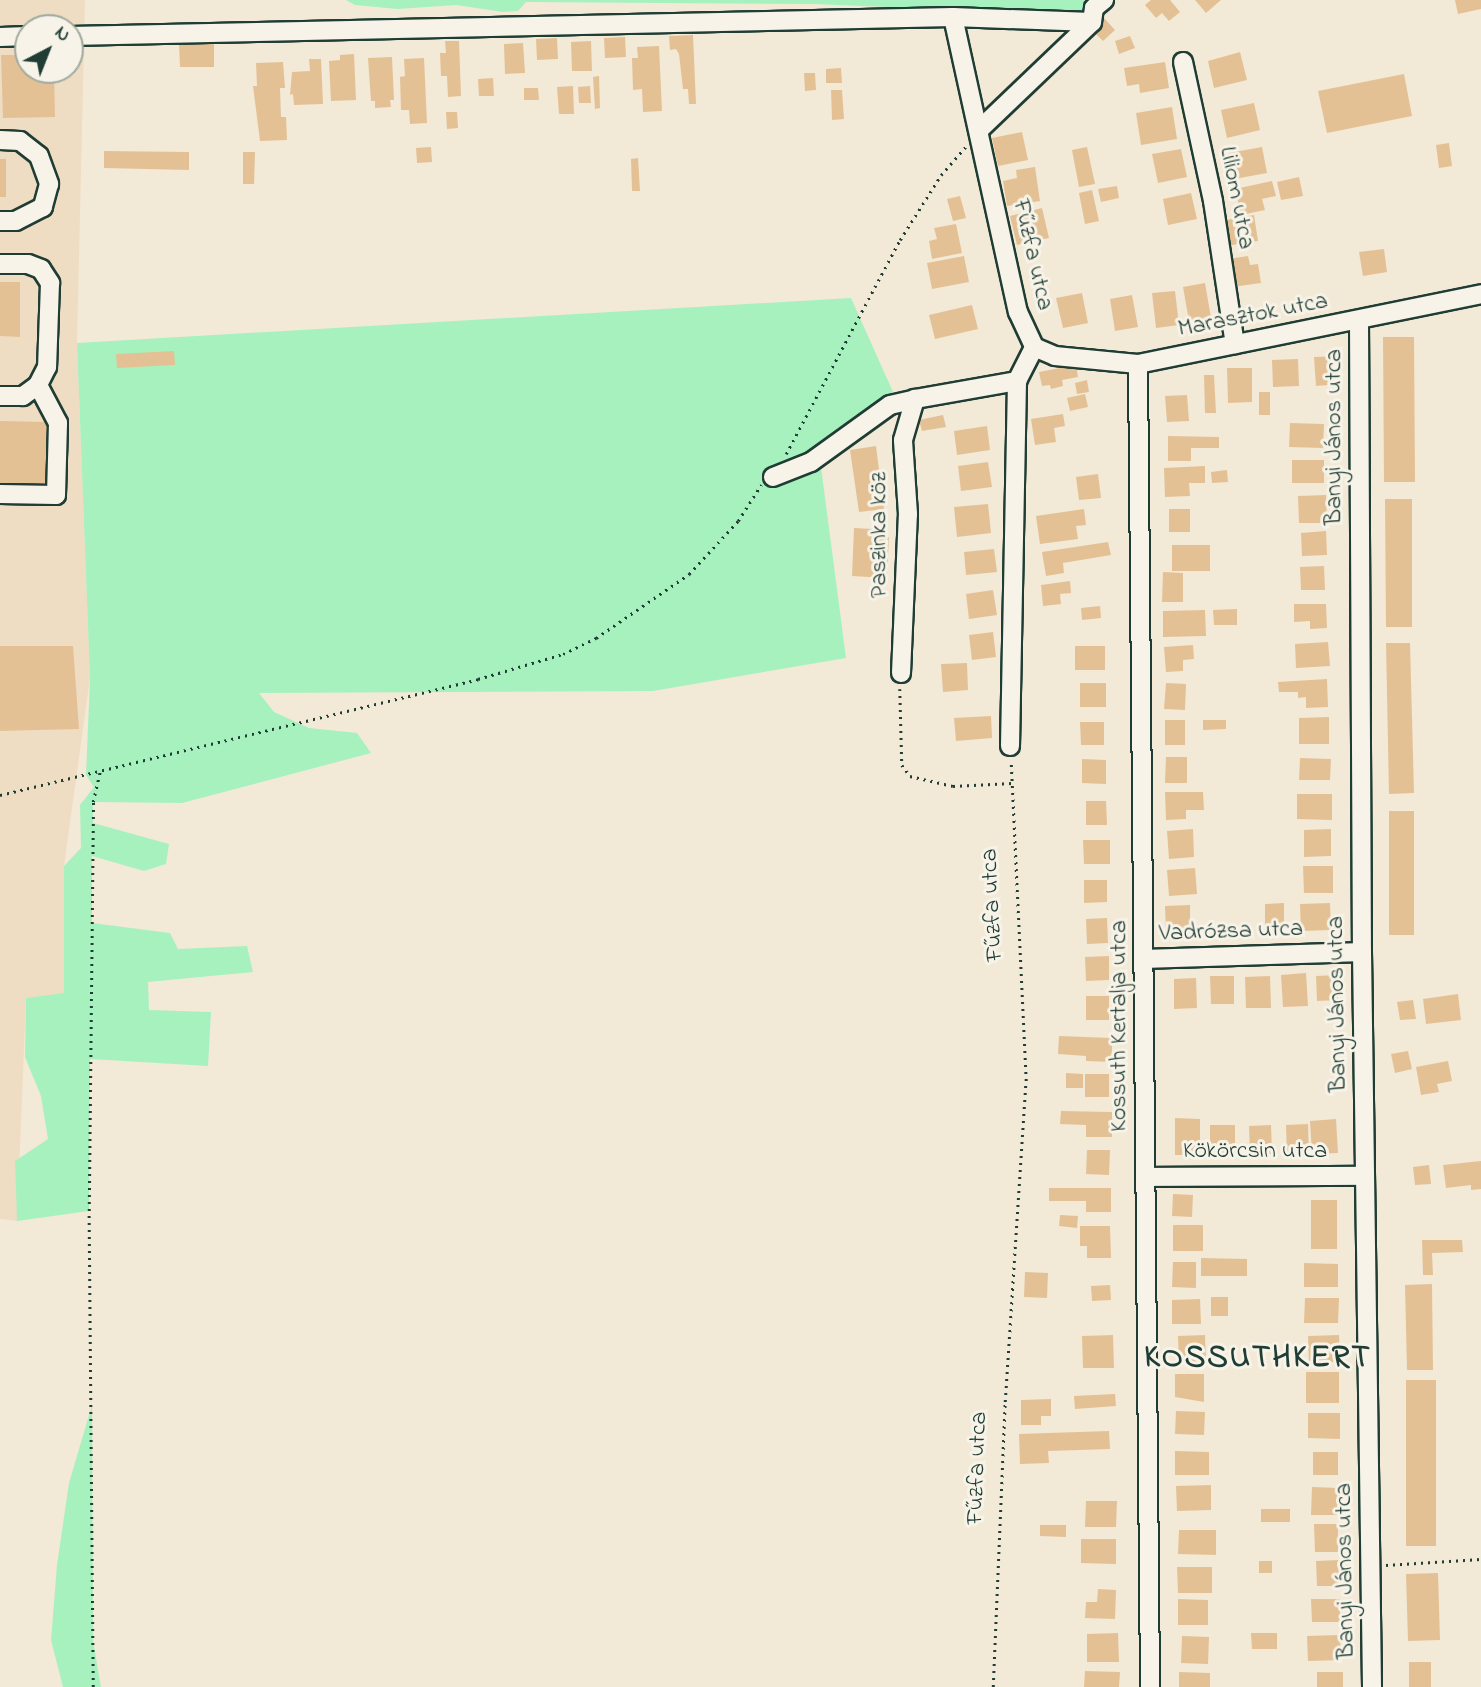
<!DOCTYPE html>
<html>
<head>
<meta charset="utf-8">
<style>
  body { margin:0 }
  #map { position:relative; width:1481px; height:1687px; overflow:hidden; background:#f3e9d7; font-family:"Indie Flower",sans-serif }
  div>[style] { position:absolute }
  .built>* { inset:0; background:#eeddc3 }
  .green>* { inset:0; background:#a7f1bf }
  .building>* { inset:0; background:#e4c195 }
  .path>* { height:2.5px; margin-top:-1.25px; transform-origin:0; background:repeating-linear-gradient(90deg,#1f3d34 0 2px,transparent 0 7px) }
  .roads { filter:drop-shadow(2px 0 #1f3d34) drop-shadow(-2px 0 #1f3d34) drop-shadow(0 2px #1f3d34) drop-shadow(0 -2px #1f3d34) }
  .minor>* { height:18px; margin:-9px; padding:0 9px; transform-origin:9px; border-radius:9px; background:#f7f3e8 }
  span { translate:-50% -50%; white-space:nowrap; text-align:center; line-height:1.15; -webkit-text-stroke:6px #f7f3e8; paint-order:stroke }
  .street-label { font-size:24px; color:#1f3d34 }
  .district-label { font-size:32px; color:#1f3d34; font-weight:700; letter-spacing:2px }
  .north { position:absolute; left:14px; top:14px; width:70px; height:70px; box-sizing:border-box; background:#f7f3e8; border:2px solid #a1aaa0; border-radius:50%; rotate:42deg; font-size:19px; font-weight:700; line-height:28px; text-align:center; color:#1f3d34 }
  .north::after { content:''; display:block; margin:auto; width:24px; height:32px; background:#1f3d34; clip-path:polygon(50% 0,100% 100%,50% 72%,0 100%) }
</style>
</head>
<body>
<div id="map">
  <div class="built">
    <div style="clip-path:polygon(evenodd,0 0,85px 0,77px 343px,90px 678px,64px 866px,64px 993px,26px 999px,17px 1221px,0 1219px,0 0,28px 28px,70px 28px,70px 70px,28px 70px,28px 28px)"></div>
  </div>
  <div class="green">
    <div style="clip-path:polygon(346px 0,1084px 0,1089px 15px,814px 4px,526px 2px,518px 11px,503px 12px,456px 5px,398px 9px,355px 5px)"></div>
    <div style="clip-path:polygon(851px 298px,893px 392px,818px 444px,846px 658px,653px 691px,259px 693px,274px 712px,309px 728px,357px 733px,371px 753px,182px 803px,93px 802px,93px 823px,169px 844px,166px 864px,144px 871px,92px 856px,92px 923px,170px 933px,178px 949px,247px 946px,253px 972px,148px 982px,149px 1010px,211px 1012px,208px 1066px,90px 1059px,89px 1211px,17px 1221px,15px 1161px,48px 1139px,41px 1096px,25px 1057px,26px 998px,64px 993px,64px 866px,81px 848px,80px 805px,94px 787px,86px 775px,90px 678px,77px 343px)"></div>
    <div style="clip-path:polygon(92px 1405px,93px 1641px,101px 1687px,63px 1687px,51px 1640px,57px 1565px,69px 1483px)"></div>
  </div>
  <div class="building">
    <div style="clip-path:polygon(1151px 0,1170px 0,1180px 12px,1169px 21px,1162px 13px,1156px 18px,1145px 5px)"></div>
    <div style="clip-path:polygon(1195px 0,1221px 0,1206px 13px)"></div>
    <div style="clip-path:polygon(1455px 0,1481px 0,1481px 9px,1458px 14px)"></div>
    <div style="clip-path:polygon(1104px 18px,1115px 30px,1103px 41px,1091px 29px)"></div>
    <div style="clip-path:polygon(693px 35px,696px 104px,689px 104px,688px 89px,683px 89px,679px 54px,676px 49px,670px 50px,669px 36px)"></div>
    <div style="clip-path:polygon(1130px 36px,1135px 48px,1119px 54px,1115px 41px)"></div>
    <div style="clip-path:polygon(625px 37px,626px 57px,605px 58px,604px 38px)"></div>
    <div style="clip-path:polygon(557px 38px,558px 59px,537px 60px,536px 39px)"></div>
    <div style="clip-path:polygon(445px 41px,459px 41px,461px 96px,448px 97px,447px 76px,441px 76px,440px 53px,446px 53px)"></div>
    <div style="clip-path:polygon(591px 41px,592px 71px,572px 71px,571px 42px)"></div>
    <div style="clip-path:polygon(523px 43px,525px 73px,505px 74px,504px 44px)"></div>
    <div style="clip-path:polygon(179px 44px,214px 44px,214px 67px,180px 67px)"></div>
    <div style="clip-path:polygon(659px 46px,662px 111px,643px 112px,642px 89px,633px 90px,632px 58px,638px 58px,637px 47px)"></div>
    <div style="clip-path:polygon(1240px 52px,1247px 80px,1214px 88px,1208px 61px)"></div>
    <div style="clip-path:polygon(354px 54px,356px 100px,331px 101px,329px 61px,340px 60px,340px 55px)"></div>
    <div style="clip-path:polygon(1px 55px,28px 55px,28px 70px,54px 70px,55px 117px,3px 118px)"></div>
    <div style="clip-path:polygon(392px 57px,394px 100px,390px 100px,391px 107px,375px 108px,375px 101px,371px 101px,368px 58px)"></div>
    <div style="clip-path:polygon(424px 58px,427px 123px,410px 124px,409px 110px,401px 110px,400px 77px,405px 76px,404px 59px)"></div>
    <div style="clip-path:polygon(309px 59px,321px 59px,323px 104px,294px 105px,293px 94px,290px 95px,292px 72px,310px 71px)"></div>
    <div style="clip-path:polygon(283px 62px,285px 88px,280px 88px,281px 117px,286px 117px,287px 140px,260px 141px,253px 86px,257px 86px,256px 63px)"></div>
    <div style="clip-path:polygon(1165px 62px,1169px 88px,1140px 93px,1139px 84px,1127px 86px,1124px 68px)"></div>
    <div style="clip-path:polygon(841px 68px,842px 83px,826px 83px,826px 69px)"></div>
    <div style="clip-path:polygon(804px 73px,815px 73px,816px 90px,805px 91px)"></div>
    <div style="clip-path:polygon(1404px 74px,1412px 116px,1327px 133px,1318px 91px)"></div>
    <div style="clip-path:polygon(599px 76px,600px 108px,595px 109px,593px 77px)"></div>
    <div style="clip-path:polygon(493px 78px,494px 96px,479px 96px,478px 79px)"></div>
    <div style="clip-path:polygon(573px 86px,574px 114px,559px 114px,557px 87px)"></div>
    <div style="clip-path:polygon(590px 86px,591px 103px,579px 103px,578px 87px)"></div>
    <div style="clip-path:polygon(524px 88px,538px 88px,539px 100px,524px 100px)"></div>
    <div style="clip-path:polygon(831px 90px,842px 90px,844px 119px,832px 120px)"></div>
    <div style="clip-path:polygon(1254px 103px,1260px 130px,1227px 138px,1221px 110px)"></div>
    <div style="clip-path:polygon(1172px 107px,1177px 139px,1141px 145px,1136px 113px)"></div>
    <div style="clip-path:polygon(446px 112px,457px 112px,458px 128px,447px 129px)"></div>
    <div style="clip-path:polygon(1022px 132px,1028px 160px,998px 166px,992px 138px)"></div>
    <div style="clip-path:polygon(1449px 143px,1452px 166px,1439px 168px,1436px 145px)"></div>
    <div style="clip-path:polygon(431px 147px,432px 162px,417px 163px,416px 148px)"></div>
    <div style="clip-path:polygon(1087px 147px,1095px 184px,1079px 187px,1072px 150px)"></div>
    <div style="clip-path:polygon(1262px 147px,1267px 173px,1234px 179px,1229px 153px)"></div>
    <div style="clip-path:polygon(1181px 149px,1187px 177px,1158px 183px,1152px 154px)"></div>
    <div style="clip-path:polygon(104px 151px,189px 152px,189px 170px,104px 168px)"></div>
    <div style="clip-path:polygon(243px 152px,255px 152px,254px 184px,243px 184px)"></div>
    <div style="clip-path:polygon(638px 158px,640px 191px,632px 191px,631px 159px)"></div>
    <div style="clip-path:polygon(0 159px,6px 159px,6px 197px,0 197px)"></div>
    <div style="clip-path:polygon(1035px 167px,1040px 201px,1007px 206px,1003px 181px,1017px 178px,1016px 170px)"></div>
    <div style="clip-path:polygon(1299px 177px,1303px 196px,1281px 200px,1277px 182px)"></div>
    <div style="clip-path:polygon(1272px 181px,1276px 196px,1262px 199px,1265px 210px,1241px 215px,1235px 189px)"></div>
    <div style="clip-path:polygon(1117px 186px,1119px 198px,1101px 202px,1098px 189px)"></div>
    <div style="clip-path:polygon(1092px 190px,1099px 221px,1085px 224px,1079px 193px)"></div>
    <div style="clip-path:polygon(1191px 193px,1197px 219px,1168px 225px,1163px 199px)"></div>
    <div style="clip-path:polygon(960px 196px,966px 218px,953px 221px,947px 199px)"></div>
    <div style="clip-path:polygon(1042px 208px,1049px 238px,1017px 245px,1010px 216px)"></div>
    <div style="clip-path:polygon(1254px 215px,1258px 241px,1226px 246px,1221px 221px)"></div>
    <div style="clip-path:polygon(956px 224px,962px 253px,932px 259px,929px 241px,937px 239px,934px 228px)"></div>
    <div style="clip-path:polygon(1384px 249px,1387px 272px,1363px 276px,1359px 252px)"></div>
    <div style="clip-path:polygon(964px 256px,969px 282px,932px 289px,927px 263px)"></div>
    <div style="clip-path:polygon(1248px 256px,1250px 265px,1258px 264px,1261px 283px,1232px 287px,1228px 259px)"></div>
    <div style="clip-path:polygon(0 282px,20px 282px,20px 337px,0 336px)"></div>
    <div style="clip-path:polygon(1205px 283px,1211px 318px,1189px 321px,1183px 287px)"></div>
    <div style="clip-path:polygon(1175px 291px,1179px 325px,1156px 328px,1152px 293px)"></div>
    <div style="clip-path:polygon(1082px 293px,1088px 323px,1063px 328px,1056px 298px)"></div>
    <div style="clip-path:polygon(1132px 295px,1138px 327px,1115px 331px,1110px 299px)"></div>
    <div style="clip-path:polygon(972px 305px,978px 329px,935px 339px,929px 315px)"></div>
    <div style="clip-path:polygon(1383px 337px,1414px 337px,1415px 482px,1384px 482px)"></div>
    <div style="clip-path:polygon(174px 351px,175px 365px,117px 368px,116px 354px)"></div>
    <div style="clip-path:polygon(1338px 356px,1340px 384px,1316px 386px,1314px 357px)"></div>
    <div style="clip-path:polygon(1298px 359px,1299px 386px,1273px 387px,1272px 360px)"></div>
    <div style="clip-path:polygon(1076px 365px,1078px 377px,1062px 380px,1063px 386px,1051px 389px,1050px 385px,1042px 386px,1039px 372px)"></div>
    <div style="clip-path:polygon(1227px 368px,1252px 368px,1252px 402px,1228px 403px)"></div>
    <div style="clip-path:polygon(1204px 375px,1214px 375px,1216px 413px,1205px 413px)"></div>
    <div style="clip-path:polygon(1087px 380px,1089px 392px,1077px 394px,1075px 383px)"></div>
    <div style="clip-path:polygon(1259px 392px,1270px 392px,1270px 415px,1259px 415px)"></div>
    <div style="clip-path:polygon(1085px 394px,1088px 407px,1070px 411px,1067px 398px)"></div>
    <div style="clip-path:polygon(1187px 395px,1189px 421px,1167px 422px,1165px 396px)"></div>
    <div style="clip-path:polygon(1063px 414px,1065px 426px,1054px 428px,1056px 442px,1035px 445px,1031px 419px)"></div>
    <div style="clip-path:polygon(943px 415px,946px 427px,922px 431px,919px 420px)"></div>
    <div style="clip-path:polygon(0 421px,48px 422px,47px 483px,0 483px)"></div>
    <div style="clip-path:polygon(1290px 423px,1324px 424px,1323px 448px,1289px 447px)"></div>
    <div style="clip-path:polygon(987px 426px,990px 450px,957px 455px,954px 431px)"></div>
    <div style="clip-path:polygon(1168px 436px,1219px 437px,1219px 448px,1191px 448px,1191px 461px,1168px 461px)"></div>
    <div style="clip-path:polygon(876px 446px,884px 509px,859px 512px,850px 450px)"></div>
    <div style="clip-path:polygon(1292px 460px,1324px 460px,1324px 483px,1292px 483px)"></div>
    <div style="clip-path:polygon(988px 462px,992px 487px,961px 491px,958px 466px)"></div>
    <div style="clip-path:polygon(1205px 466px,1205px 483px,1189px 483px,1190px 496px,1165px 497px,1164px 468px)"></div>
    <div style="clip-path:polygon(1227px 470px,1228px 482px,1212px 483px,1211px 472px)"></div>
    <div style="clip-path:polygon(1098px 474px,1101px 498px,1079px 500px,1076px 477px)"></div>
    <div style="clip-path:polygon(1326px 495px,1327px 523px,1299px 523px,1298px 496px)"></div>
    <div style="clip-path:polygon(1385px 499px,1412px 499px,1412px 627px,1386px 627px)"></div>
    <div style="clip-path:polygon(988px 504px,991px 533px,957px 537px,954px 507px)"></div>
    <div style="clip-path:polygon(1084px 509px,1086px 525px,1076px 526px,1078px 539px,1040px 544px,1036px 516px)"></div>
    <div style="clip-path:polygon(1169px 509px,1190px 509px,1190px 532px,1169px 532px)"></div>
    <div style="clip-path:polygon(854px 528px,872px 529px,872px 537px,889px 537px,887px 578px,852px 576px)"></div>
    <div style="clip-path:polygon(1326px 531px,1327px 555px,1302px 556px,1301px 533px)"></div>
    <div style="clip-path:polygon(1108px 542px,1111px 555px,1063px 563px,1064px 573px,1046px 576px,1042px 552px)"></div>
    <div style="clip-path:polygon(1172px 545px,1210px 545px,1210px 571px,1172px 571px)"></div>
    <div style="clip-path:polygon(994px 549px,997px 572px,966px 575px,964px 552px)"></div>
    <div style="clip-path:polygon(1324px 566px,1325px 590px,1301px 590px,1300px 567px)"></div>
    <div style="clip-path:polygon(1163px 572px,1183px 573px,1183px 602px,1162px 602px)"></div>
    <div style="clip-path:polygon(1070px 581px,1071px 593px,1060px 594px,1061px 604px,1043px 606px,1041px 585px)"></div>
    <div style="clip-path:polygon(993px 590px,997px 615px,969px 619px,966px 594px)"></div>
    <div style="clip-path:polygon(1294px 604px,1326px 604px,1327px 628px,1310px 629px,1310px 621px,1294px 622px)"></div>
    <div style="clip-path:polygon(1100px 606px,1101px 618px,1082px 620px,1081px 608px)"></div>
    <div style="clip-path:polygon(1237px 609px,1237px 625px,1214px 625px,1213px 610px)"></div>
    <div style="clip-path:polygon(1205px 610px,1206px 636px,1163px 637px,1163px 611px)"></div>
    <div style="clip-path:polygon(993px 632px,996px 657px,972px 660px,969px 635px)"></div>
    <div style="clip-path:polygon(1328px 642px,1330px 666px,1296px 668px,1295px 644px)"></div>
    <div style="clip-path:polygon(1386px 643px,1410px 643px,1414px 793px,1389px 794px)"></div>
    <div style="clip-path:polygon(1193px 645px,1194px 659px,1183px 660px,1183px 671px,1166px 672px,1164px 647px)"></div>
    <div style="clip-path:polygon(0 646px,73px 646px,79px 729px,0 731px)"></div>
    <div style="clip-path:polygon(1075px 646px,1105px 646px,1105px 670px,1075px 670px)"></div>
    <div style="clip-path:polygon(967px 663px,968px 690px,943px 692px,941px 664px)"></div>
    <div style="clip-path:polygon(1327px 679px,1328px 707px,1306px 708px,1306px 697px,1298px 698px,1298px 692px,1279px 692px,1278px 682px)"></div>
    <div style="clip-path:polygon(1080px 683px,1106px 683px,1106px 707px,1080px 707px)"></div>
    <div style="clip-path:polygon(1166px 683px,1186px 684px,1185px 710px,1164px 709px)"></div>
    <div style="clip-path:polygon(991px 716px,992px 738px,956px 741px,954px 718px)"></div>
    <div style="clip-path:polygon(1329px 717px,1329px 744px,1299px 744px,1299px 718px)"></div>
    <div style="clip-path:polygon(1165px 720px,1185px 720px,1185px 745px,1165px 745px)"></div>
    <div style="clip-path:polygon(1203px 720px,1226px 720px,1226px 729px,1203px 730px)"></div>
    <div style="clip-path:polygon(1080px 722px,1104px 722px,1104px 745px,1081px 745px)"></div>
    <div style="clip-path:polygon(1166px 757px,1187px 757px,1187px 783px,1165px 783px)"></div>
    <div style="clip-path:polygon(1300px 758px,1331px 759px,1330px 780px,1299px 780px)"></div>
    <div style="clip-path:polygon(1082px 759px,1106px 760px,1106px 784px,1082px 783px)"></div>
    <div style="clip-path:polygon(1165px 792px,1203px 792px,1204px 810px,1186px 810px,1186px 819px,1166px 820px)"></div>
    <div style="clip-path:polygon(1297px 794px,1332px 794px,1332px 820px,1297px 819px)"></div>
    <div style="clip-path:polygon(1086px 801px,1106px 801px,1107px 825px,1086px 825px)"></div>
    <div style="clip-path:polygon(1389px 811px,1414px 811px,1414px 935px,1389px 935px)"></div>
    <div style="clip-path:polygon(1193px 829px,1194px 857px,1169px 859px,1167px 831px)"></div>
    <div style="clip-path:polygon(1331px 829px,1331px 856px,1304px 857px,1304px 830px)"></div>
    <div style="clip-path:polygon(1083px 840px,1110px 840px,1110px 864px,1084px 864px)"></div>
    <div style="clip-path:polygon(1303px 866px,1333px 866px,1333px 893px,1304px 893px)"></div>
    <div style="clip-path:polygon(1195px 868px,1197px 894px,1169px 896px,1167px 870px)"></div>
    <div style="clip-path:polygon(1084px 880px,1107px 880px,1107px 902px,1084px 903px)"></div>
    <div style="clip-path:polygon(1284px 903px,1284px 929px,1265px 929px,1265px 904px)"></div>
    <div style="clip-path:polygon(1330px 903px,1331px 930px,1301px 931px,1300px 904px)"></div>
    <div style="clip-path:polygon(1190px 905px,1190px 932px,1166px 932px,1165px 906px)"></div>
    <div style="clip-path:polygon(1107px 918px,1108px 943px,1087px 944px,1086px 919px)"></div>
    <div style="clip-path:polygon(1109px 956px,1109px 980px,1086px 981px,1085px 957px)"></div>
    <div style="clip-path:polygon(1306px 973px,1308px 1006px,1283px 1007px,1281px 975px)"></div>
    <div style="clip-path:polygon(1337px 975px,1338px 1000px,1317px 1001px,1316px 976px)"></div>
    <div style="clip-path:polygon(1210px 976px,1234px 976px,1234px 1004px,1211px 1004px)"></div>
    <div style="clip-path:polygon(1270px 976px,1271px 1008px,1246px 1008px,1245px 977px)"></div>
    <div style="clip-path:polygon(1196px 978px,1197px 1008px,1174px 1009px,1174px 979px)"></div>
    <div style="clip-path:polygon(1458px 994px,1461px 1020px,1426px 1024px,1423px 999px)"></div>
    <div style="clip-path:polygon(1086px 996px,1109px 996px,1109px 1020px,1086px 1020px)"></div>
    <div style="clip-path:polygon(1413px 1000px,1416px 1019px,1400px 1020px,1397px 1002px)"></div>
    <div style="clip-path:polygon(1059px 1036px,1112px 1038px,1112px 1062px,1086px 1061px,1086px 1056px,1058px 1054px)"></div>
    <div style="clip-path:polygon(1408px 1051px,1412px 1069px,1395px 1073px,1391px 1054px)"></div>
    <div style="clip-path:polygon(1448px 1061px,1452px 1081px,1437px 1084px,1439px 1092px,1421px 1095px,1416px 1067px)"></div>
    <div style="clip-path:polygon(1066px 1073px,1083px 1074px,1083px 1088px,1066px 1088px)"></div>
    <div style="clip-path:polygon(1085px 1074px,1109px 1074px,1109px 1097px,1085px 1097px)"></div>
    <div style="clip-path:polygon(1061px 1111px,1112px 1112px,1112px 1137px,1086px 1137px,1086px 1125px,1060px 1124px)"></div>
    <div style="clip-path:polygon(1175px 1118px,1200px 1119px,1200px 1155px,1175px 1155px)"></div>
    <div style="clip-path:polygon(1336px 1119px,1338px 1153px,1312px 1154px,1310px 1121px)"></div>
    <div style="clip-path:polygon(1308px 1124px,1309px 1156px,1287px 1157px,1286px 1125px)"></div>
    <div style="clip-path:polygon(1210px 1125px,1235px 1125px,1235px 1157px,1210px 1157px)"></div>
    <div style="clip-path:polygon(1271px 1125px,1272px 1154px,1250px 1155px,1249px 1126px)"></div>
    <div style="clip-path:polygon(1087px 1150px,1110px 1150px,1109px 1175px,1086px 1174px)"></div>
    <div style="clip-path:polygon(1481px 1161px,1481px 1189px,1471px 1190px,1471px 1185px,1446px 1188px,1443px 1165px)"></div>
    <div style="clip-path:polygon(1429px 1165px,1431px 1184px,1415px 1185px,1413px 1167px)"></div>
    <div style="clip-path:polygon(1049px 1188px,1111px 1188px,1111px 1212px,1086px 1212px,1086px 1201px,1049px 1201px)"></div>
    <div style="clip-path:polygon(1173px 1194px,1193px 1195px,1192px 1217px,1172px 1216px)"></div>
    <div style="clip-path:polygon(1311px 1200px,1337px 1200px,1337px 1249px,1311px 1249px)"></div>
    <div style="clip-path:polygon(1060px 1215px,1078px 1216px,1077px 1228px,1059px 1226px)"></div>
    <div style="clip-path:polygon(1173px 1225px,1203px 1225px,1203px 1251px,1173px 1251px)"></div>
    <div style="clip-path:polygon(1080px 1226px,1110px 1226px,1111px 1258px,1087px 1258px,1087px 1246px,1080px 1246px)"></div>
    <div style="clip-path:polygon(1422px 1240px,1462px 1240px,1463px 1252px,1432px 1253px,1433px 1275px,1423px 1275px)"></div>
    <div style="clip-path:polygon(1201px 1258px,1247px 1259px,1247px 1276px,1201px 1276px)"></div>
    <div style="clip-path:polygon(1173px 1262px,1196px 1262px,1196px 1288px,1172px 1287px)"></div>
    <div style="clip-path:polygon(1304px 1263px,1338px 1264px,1338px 1287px,1304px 1287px)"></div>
    <div style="clip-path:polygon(1025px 1272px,1048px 1273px,1047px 1298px,1024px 1297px)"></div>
    <div style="clip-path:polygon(1432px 1284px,1433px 1370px,1407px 1370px,1405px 1285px)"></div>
    <div style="clip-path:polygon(1110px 1285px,1111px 1300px,1092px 1301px,1091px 1286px)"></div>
    <div style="clip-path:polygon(1211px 1297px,1228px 1297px,1228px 1316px,1211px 1316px)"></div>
    <div style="clip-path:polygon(1305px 1298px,1339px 1298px,1338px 1323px,1304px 1323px)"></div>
    <div style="clip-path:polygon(1200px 1299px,1201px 1324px,1172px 1324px,1172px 1300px)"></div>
    <div style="clip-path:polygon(1113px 1335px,1114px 1368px,1083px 1368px,1082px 1336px)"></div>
    <div style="clip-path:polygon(1205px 1335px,1206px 1362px,1179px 1363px,1178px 1336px)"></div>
    <div style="clip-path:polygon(1339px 1335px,1340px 1362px,1309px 1363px,1308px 1336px)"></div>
    <div style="clip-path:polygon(1306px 1372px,1339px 1372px,1339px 1403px,1306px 1403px)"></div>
    <div style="clip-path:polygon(1175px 1374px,1204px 1374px,1204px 1402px,1175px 1397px)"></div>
    <div style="clip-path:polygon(1406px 1380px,1436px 1380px,1436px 1546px,1406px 1546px)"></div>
    <div style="clip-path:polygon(1115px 1394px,1116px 1406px,1075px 1409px,1074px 1396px)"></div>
    <div style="clip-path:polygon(1051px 1399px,1051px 1416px,1041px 1416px,1041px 1425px,1021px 1425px,1021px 1400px)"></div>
    <div style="clip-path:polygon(1176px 1411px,1205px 1412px,1204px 1435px,1175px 1434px)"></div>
    <div style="clip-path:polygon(1308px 1413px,1340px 1413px,1340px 1439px,1308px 1438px)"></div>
    <div style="clip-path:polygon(1109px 1431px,1110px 1449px,1048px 1451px,1049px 1463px,1020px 1464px,1019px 1434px)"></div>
    <div style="clip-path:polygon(1175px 1451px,1209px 1452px,1209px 1475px,1175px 1475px)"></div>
    <div style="clip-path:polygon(1313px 1452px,1338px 1452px,1338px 1475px,1313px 1475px)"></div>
    <div style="clip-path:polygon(1211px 1485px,1211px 1510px,1177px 1511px,1176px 1486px)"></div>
    <div style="clip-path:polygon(1312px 1487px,1338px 1488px,1337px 1515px,1311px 1515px)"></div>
    <div style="clip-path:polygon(1086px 1501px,1117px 1501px,1116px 1527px,1085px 1527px)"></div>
    <div style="clip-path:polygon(1261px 1509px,1290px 1509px,1290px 1522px,1261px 1522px)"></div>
    <div style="clip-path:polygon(1314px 1524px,1338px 1524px,1338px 1552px,1315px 1552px)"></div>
    <div style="clip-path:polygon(1040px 1525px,1066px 1525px,1066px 1537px,1040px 1536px)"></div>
    <div style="clip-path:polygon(1179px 1530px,1216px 1530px,1216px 1555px,1178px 1554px)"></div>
    <div style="clip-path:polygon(1081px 1539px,1116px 1539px,1116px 1564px,1081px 1563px)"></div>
    <div style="clip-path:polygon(1340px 1560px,1341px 1586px,1317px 1586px,1316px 1561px)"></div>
    <div style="clip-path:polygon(1259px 1561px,1272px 1561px,1272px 1573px,1259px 1573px)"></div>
    <div style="clip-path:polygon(1177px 1567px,1212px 1567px,1212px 1593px,1178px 1593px)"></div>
    <div style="clip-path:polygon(1438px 1573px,1440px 1640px,1408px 1641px,1406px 1574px)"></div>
    <div style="clip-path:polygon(1098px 1589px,1116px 1590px,1115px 1619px,1085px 1618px,1086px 1602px,1097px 1602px)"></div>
    <div style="clip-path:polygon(1178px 1599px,1208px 1600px,1208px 1625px,1178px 1625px)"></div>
    <div style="clip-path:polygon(1311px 1599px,1340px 1599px,1340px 1622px,1312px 1622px)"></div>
    <div style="clip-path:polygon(1118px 1633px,1119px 1662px,1087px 1662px,1087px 1634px)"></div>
    <div style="clip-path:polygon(1251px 1633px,1277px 1633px,1277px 1649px,1252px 1649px)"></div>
    <div style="clip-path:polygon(1340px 1635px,1341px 1660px,1308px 1661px,1307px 1636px)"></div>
    <div style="clip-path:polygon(1182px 1636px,1209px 1637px,1208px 1664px,1181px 1663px)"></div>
    <div style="clip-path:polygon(1409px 1662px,1431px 1662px,1431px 1687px,1409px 1687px)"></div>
    <div style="clip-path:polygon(1085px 1671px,1120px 1672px,1119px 1687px,1084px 1687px)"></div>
    <div style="clip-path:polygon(1179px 1672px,1210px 1673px,1210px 1687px,1179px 1687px)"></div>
    <div style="clip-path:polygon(1317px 1672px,1343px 1672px,1343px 1687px,1317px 1687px)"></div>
  </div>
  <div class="path">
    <div style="left:786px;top:454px;width:242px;rotate:-62deg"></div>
    <div style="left:900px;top:240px;width:77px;rotate:-57.8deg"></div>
    <div style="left:941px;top:175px;width:38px;rotate:-49deg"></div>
    <div style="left:900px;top:689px;width:76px;rotate:88.5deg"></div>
    <div style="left:902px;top:765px;width:14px;rotate:54deg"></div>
    <div style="left:910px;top:776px;width:44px;rotate:13.1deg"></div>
    <div style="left:953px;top:786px;width:59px;rotate:-2.9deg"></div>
    <div style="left:0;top:795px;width:492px;rotate:-13.6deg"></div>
    <div style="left:478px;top:679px;width:89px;rotate:-16.4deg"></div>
    <div style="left:563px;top:654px;width:37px;rotate:-26deg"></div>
    <div style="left:596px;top:638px;width:113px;rotate:-34.5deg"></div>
    <div style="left:689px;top:574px;width:72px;rotate:-47.2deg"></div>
    <div style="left:738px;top:521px;width:43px;rotate:-57.4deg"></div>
    <div style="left:1386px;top:1565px;width:95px;rotate:-3.6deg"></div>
    <div style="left:93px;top:1687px;width:476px;rotate:-90.5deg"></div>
    <div style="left:89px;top:1211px;width:409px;rotate:-89.4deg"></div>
    <div style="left:93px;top:802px;width:31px;rotate:-77deg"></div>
    <div style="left:993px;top:1687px;width:285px;rotate:-87.6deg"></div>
    <div style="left:1005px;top:1402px;width:322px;rotate:-86.3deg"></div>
    <div style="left:1026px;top:1081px;width:320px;rotate:-92.7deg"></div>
  </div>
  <div class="roads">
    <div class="minor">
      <div style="left:953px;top:17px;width:302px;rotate:77.6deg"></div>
      <div style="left:1018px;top:312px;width:38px;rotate:65deg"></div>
      <div style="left:1092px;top:22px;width:14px;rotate:-82deg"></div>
      <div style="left:1094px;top:8px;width:13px;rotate:-39deg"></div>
      <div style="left:70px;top:36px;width:883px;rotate:-1.23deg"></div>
      <div style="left:953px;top:17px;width:139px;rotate:2.1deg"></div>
      <div style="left:0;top:37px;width:28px;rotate:-2deg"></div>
      <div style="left:1183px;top:62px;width:142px;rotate:77.8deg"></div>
      <div style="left:1213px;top:201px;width:145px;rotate:81.3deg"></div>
      <div style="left:979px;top:130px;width:156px;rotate:-43.7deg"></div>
      <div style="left:0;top:140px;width:20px;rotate:3deg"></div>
      <div style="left:20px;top:141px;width:24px;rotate:38deg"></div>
      <div style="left:39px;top:156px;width:30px;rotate:70deg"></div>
      <div style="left:49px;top:184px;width:24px;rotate:105deg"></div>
      <div style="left:43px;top:207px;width:30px;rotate:153deg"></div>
      <div style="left:16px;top:221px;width:16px;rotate:180deg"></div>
      <div style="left:0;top:264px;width:28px"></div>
      <div style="left:28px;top:264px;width:14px;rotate:21deg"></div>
      <div style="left:41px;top:269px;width:17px;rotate:57deg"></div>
      <div style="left:50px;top:283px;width:84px;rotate:92deg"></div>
      <div style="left:47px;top:367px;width:20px;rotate:117deg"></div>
      <div style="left:38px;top:385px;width:19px;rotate:144deg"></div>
      <div style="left:23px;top:396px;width:23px;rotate:180deg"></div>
      <div style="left:1359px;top:321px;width:631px;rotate:89.73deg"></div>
      <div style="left:1362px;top:952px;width:735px;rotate:89.22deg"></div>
      <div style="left:1034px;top:347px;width:23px;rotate:23deg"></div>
      <div style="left:1055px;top:356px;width:83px;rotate:5.5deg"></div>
      <div style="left:1138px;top:364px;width:350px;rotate:-11.5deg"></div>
      <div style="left:1138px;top:364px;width:1323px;rotate:89.48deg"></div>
      <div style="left:773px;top:477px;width:41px;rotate:-21.5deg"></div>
      <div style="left:811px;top:462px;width:97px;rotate:-35.8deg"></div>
      <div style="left:890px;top:405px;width:26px;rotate:-13deg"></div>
      <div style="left:0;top:494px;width:56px;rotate:1deg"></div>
      <div style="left:56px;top:495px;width:72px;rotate:-88.4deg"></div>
      <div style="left:58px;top:423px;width:43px;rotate:-117.8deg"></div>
      <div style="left:901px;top:673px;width:159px;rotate:-87.5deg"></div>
      <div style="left:908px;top:514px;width:74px;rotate:-93.9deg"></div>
      <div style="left:903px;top:440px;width:43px;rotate:-73.7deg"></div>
      <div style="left:915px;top:399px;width:104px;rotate:-10deg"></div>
      <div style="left:1010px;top:746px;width:365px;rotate:-88.9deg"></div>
      <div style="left:1017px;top:381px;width:38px;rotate:-63deg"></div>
      <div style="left:1144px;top:959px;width:218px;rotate:-1.8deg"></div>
      <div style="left:1146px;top:1177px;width:219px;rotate:-0.3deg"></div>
    </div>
  </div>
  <div class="street-label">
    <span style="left:1236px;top:198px;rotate:79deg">Liliom utca</span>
    <span style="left:1032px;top:255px;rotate:77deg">Fűzfa utca</span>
    <span style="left:1253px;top:316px;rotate:-11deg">Marasztok utca</span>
    <span style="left:1335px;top:437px;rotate:-90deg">Banyi János utca</span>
    <span style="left:880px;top:535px;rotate:-90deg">Paszinka köz</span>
    <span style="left:993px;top:905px;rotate:-93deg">Fűzfa utca</span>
    <span style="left:1231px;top:932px;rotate:-2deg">Vadrózsa utca</span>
    <span style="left:1338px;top:1004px;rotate:-91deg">Banyi János utca</span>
    <span style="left:1120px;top:1026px;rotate:-90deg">Kossuth Kertalja utca</span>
    <span style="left:1255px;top:1152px">Kökörcsin utca</span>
    <span style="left:978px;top:1468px;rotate:-88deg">Fűzfa utca</span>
    <span style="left:1346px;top:1571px;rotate:-91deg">Banyi János utca</span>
  </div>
  <div class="district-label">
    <span style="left:1258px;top:1359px">KOSSUTHKERT</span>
  </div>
  <div class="north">N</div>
</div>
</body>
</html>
